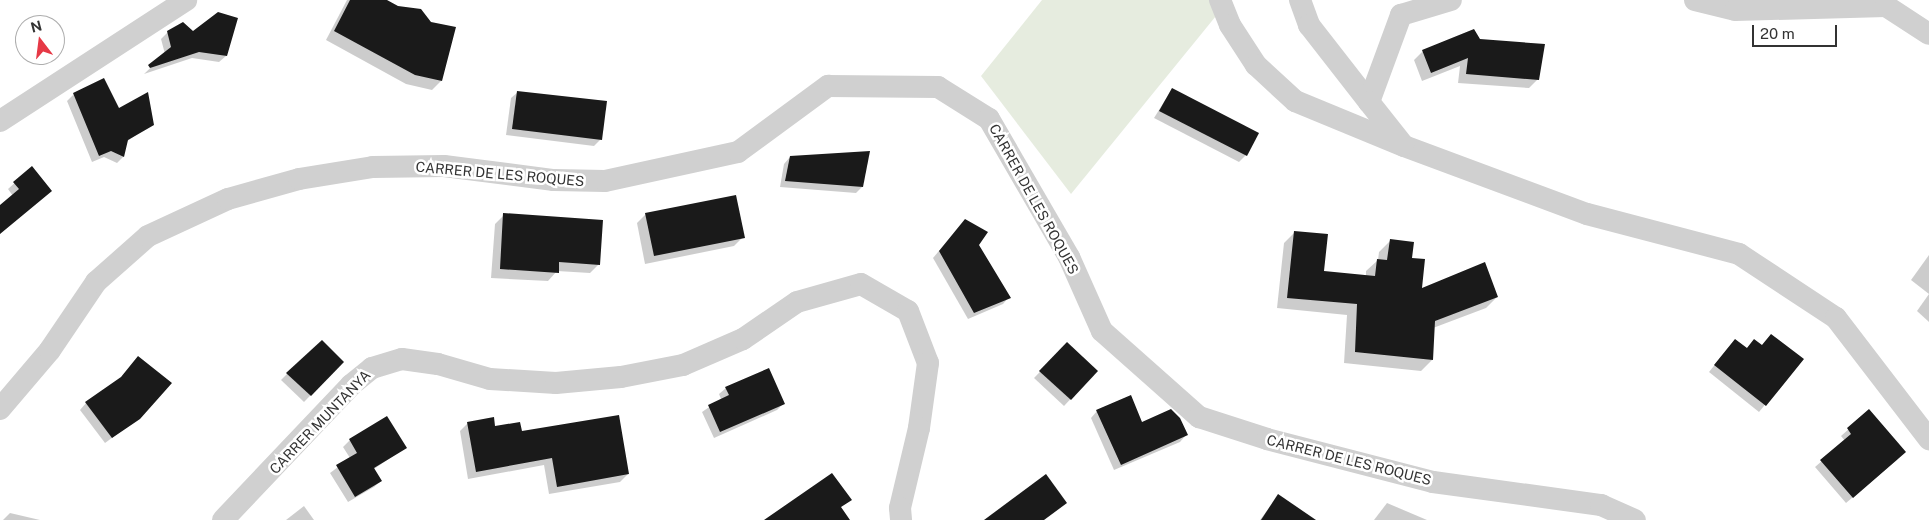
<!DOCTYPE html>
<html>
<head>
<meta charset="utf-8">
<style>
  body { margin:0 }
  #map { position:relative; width:1929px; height:520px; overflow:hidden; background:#fff; font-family:"Public Sans",sans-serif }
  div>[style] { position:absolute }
  .green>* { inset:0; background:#e6ecdf }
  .shadow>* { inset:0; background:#0003 }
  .building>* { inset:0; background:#1a1a1a }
  .street>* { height:22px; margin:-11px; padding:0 11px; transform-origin:11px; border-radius:11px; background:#d0d0d0 }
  span { translate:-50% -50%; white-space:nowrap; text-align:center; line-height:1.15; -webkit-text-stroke:5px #fff; paint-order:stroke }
  .street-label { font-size:14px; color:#333 }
  .north { position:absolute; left:15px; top:15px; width:50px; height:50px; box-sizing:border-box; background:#fff; border:1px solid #adadad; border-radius:50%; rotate:345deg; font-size:14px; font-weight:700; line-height:20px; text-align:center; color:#333 }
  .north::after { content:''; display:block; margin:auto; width:18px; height:22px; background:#e63946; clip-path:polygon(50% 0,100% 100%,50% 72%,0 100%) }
  .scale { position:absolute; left:1752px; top:25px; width:85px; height:22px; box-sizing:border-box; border:2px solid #333; border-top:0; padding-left:6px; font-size:15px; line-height:18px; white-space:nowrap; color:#333; -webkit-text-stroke:4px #fff; paint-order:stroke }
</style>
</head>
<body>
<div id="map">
  <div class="green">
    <div style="clip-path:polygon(1042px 0,1229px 0,1071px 194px,981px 76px)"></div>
  </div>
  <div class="shadow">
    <div style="clip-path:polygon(347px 0,385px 0,441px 81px,432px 90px,406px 84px,326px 40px)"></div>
    <div style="clip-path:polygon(168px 32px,226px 56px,219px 62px,192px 58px,144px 74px,165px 54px,161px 39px)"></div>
    <div style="clip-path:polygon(1479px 40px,1538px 79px,1529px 88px,1458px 83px,1460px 66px,1422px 81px,1414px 60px,1423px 51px)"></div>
    <div style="clip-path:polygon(1172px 89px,1257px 133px,1246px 155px,1239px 162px,1154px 118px)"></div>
    <div style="clip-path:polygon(518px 92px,601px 139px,594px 146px,506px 135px,511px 98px)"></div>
    <div style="clip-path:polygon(74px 94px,152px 124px,126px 142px,123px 157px,117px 163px,104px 157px,92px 162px,67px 101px)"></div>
    <div style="clip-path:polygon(790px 157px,862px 187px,856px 193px,780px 187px,784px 164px)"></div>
    <div style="clip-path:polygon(31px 168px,0 234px,0 207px,13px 196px,8px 189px)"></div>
    <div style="clip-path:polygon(646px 214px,743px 237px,734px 246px,645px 264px,637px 223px)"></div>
    <div style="clip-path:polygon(504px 215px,599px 264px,590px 273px,557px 271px,548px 281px,491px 278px,495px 224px)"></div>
    <div style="clip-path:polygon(959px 227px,977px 245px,1009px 297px,1003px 304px,968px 319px,933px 258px)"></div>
    <div style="clip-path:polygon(1295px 232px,1323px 272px,1366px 276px,1366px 271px,1378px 260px,1379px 252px,1390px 241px,1411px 259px,1420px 290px,1497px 297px,1486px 308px,1433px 328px,1432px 360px,1421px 371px,1344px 363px,1347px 315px,1277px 308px,1284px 243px)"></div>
    <div style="clip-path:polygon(1929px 255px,1929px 294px,1911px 280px)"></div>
    <div style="clip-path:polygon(1929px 294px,1929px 322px,1917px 311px)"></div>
    <div style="clip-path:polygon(1771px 335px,1802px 360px,1759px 412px,1709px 372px,1729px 347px,1746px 349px,1754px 340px,1761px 346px)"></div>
    <div style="clip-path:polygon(1067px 344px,1097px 371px,1064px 406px,1034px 378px)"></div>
    <div style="clip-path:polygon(343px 362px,304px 402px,281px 380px,287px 374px)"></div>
    <div style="clip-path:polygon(726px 388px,783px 404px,777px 410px,714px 438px,702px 412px,721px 399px,719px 394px)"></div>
    <div style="clip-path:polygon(86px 403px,139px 418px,105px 443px,80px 410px)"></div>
    <div style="clip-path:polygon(1097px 411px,1142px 423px,1186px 435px,1180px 442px,1114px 470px,1091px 418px)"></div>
    <div style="clip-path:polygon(1869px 411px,1898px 459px,1846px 503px,1815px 467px,1845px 441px,1841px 436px)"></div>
    <div style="clip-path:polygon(387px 418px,405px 448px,374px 469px,381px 481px,374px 487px,348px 502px,330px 473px,350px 458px,343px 447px,350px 440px)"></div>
    <div style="clip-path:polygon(468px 423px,521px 433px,628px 474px,620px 482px,549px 494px,544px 465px,468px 479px,460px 431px)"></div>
    <div style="clip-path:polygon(1278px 496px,1314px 520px,1260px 520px)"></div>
    <div style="clip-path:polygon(1387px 503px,1427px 520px,1374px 520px)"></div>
    <div style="clip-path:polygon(304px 506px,314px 520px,286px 520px)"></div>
    <div style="clip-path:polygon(10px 513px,40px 520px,3px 520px)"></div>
  </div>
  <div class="building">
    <div style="clip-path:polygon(350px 0,387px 0,398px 6px,421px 9px,431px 22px,456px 27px,442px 81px,415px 75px,334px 31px)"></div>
    <div style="clip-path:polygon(218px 12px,238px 18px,227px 56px,199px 52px,150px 68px,148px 65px,171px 47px,167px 31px,183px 22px,193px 31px)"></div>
    <div style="clip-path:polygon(1474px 29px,1480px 39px,1545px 44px,1539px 80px,1466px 74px,1468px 58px,1431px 73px,1422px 50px)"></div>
    <div style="clip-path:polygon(104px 78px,119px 108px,148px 92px,154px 125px,128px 140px,124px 157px,111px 151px,99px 156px,73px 93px)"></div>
    <div style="clip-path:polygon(1172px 88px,1259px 133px,1247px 156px,1159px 111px)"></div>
    <div style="clip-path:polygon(517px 91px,607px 101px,602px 140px,512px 129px)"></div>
    <div style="clip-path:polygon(870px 151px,863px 187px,785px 181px,790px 156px)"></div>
    <div style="clip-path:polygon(32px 166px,52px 191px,0 234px,0 205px,19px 189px,13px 182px)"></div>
    <div style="clip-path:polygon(736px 195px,745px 238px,654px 256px,645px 213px)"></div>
    <div style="clip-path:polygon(503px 213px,603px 220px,600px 265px,559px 262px,559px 273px,500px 269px)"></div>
    <div style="clip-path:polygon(965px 219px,988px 232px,979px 245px,1011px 298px,974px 313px,939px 251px)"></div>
    <div style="clip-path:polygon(1294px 231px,1328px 234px,1324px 271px,1375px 276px,1377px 259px,1387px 260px,1390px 239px,1414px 242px,1412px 258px,1425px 259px,1422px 288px,1485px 262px,1498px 297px,1435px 321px,1433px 360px,1355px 352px,1357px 304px,1287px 298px)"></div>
    <div style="clip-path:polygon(1771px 334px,1804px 359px,1766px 406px,1714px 365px,1735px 339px,1747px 348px,1754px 339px,1762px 345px)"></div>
    <div style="clip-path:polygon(322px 340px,344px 362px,311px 396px,286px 373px)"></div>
    <div style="clip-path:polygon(1067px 342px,1098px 371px,1071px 400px,1039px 371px)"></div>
    <div style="clip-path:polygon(138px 356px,172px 383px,140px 419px,112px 438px,85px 402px,121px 377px)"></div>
    <div style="clip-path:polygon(769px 368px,785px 404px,720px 432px,708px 405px,729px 395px,725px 387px)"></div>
    <div style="clip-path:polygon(1131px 395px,1142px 422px,1171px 409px,1180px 418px,1188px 435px,1121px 465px,1096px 410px)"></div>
    <div style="clip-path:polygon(1869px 409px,1906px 452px,1853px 498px,1820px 460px,1851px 434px,1847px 428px)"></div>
    <div style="clip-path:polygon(619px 415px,629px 474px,557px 487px,552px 458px,476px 472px,467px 422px,494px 417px,495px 426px,520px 422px,522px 431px)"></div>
    <div style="clip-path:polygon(387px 416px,407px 448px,374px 468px,382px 481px,355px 497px,336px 465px,357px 453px,349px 439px)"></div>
    <div style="clip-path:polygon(832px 473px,852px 500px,841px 507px,850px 520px,764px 520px)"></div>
    <div style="clip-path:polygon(1046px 474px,1067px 503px,1044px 520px,984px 520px)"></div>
    <div style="clip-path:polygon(1278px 494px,1316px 520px,1261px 520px)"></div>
  </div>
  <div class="street">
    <div style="left:1220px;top:0;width:27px;rotate:68deg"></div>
    <div style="left:1230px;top:25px;width:48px;rotate:57deg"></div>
    <div style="left:1256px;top:65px;width:53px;rotate:42.7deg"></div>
    <div style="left:1295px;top:101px;width:118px;rotate:22.4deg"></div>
    <div style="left:1404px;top:146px;width:195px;rotate:20.4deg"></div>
    <div style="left:1587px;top:214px;width:157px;rotate:14.7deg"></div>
    <div style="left:1739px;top:254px;width:116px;rotate:33.4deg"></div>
    <div style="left:1836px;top:318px;width:153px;rotate:52.5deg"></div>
    <div style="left:1300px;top:0;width:27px;rotate:70deg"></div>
    <div style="left:1309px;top:25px;width:98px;rotate:52.1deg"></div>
    <div style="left:1369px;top:102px;width:93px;rotate:-69.8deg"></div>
    <div style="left:1401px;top:15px;width:52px;rotate:-16.7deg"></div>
    <div style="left:1695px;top:0;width:41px;rotate:14deg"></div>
    <div style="left:1735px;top:10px;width:151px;rotate:-1.5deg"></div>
    <div style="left:1886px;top:6px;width:51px;rotate:33.1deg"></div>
    <div style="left:1369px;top:102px;width:55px;rotate:51.7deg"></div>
    <div style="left:0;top:121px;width:222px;rotate:-33deg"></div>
    <div style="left:0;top:409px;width:77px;rotate:-49.7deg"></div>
    <div style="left:50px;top:350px;width:82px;rotate:-55.9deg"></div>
    <div style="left:96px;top:282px;width:69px;rotate:-41.5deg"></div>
    <div style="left:148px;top:236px;width:88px;rotate:-24.8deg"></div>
    <div style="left:228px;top:199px;width:74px;rotate:-15.7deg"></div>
    <div style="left:299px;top:179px;width:75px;rotate:-9.2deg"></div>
    <div style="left:373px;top:167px;width:71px;rotate:-0.8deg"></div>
    <div style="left:444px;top:166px;width:111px;rotate:7.3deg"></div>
    <div style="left:554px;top:180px;width:51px;rotate:1.1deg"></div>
    <div style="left:605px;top:181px;width:136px;rotate:-12.3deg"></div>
    <div style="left:738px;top:152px;width:112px;rotate:-36.3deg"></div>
    <div style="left:828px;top:86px;width:110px;rotate:0.5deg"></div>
    <div style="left:938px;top:87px;width:60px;rotate:32.1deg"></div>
    <div style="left:989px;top:119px;width:160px;rotate:59.9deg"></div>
    <div style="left:1069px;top:257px;width:81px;rotate:66deg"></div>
    <div style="left:1102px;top:331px;width:130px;rotate:41.6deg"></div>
    <div style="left:1199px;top:417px;width:71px;rotate:17.9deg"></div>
    <div style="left:1267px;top:439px;width:171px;rotate:14.5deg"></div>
    <div style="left:1433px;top:482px;width:170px;rotate:7.8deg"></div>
    <div style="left:1601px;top:505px;width:37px;rotate:24deg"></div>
    <div style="left:223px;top:520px;width:186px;rotate:-46.5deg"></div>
    <div style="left:351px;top:385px;width:27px;rotate:-39deg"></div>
    <div style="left:372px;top:368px;width:31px;rotate:-17deg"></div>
    <div style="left:402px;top:359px;width:36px;rotate:8deg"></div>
    <div style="left:438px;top:364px;width:54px;rotate:16.1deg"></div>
    <div style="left:490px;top:379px;width:66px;rotate:3.5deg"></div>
    <div style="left:556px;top:383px;width:65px;rotate:-5.3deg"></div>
    <div style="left:621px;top:377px;width:63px;rotate:-11deg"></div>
    <div style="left:683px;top:365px;width:65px;rotate:-23.4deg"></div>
    <div style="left:743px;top:339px;width:65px;rotate:-34.4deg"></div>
    <div style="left:797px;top:302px;width:66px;rotate:-15.7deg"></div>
    <div style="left:861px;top:284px;width:54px;rotate:29.9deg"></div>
    <div style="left:908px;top:311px;width:56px;rotate:69deg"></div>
    <div style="left:928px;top:363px;width:66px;rotate:97.9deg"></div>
    <div style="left:919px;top:428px;width:82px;rotate:103.4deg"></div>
    <div style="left:900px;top:508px;width:12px;rotate:85deg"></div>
  </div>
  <div class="street-label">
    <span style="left:500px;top:174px;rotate:5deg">CARRER DE LES ROQUES</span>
    <span style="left:1034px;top:199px;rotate:61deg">CARRER DE LES ROQUES</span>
    <span style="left:320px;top:422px;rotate:-46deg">CARRER MUNTANYA</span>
    <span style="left:1349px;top:460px;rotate:14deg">CARRER DE LES ROQUES</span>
  </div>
  <div class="north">N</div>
  <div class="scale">20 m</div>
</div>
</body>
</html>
